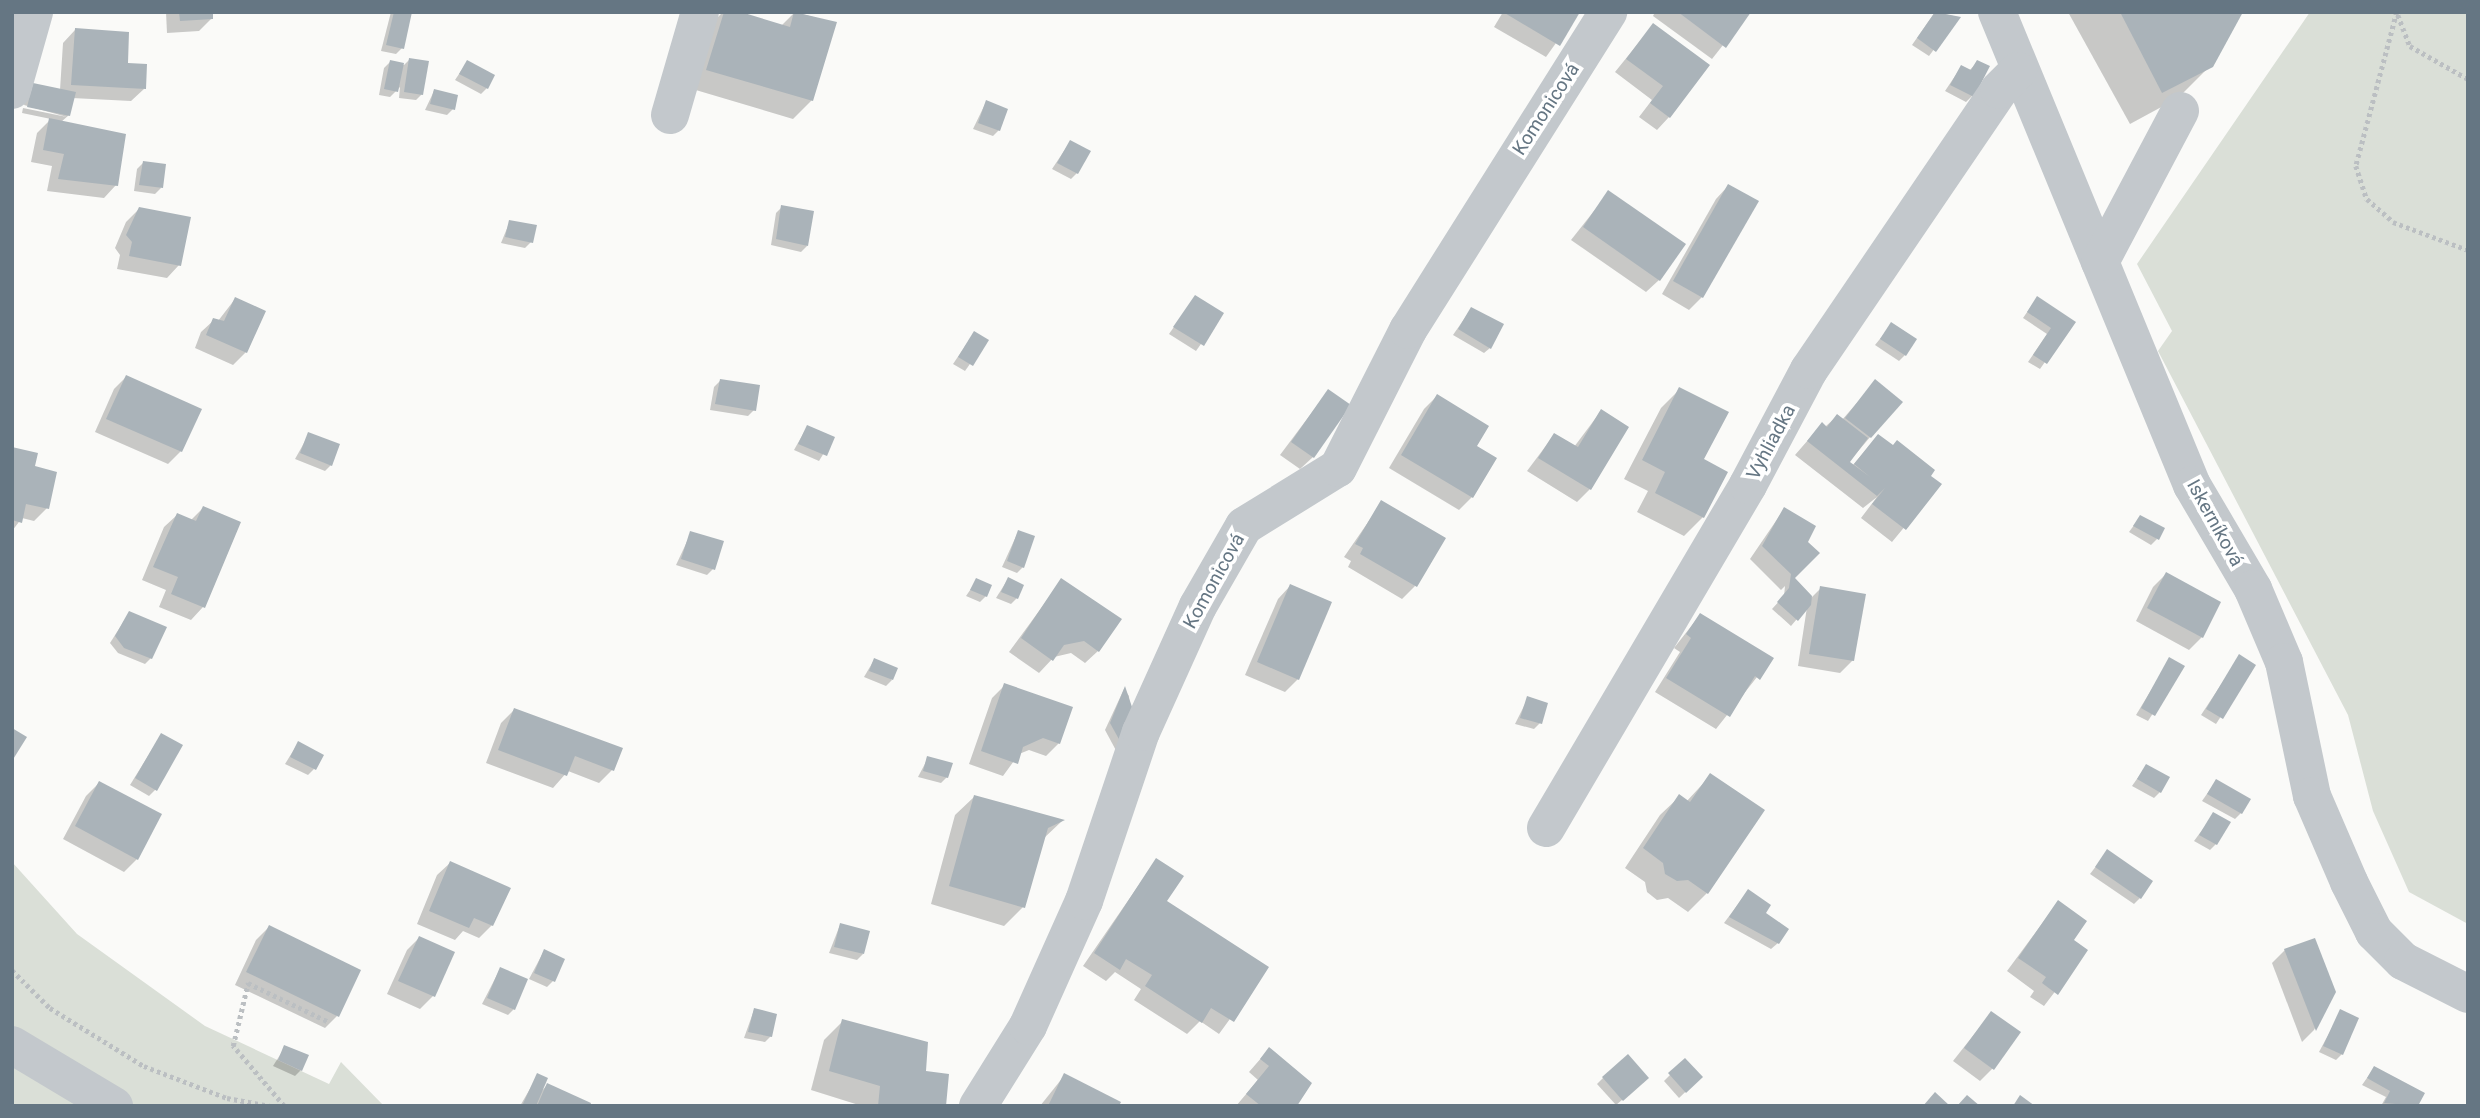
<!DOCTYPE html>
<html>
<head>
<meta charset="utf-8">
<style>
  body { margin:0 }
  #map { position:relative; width:2480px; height:1118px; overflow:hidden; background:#fafaf8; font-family:Roboto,sans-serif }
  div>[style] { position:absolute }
  .green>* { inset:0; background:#dadfd7 }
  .shadow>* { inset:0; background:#0003 }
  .building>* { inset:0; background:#aab3b9 }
  .path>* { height:4.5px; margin-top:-2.25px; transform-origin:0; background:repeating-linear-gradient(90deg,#bbbfc2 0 3.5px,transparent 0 7px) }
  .minor>* { height:38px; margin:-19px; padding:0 19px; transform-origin:19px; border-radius:19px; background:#c3c8cc }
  span { translate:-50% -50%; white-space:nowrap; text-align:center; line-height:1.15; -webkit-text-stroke:7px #fff; paint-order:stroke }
  .street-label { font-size:19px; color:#657683 }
  .frame { position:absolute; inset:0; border:14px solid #657683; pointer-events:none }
</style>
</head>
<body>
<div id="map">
  <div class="green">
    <div style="clip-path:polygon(2310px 12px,2468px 12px,2468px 924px,2409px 892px,2373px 811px,2348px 715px,2158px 351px,2172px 331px,2137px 264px)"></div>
    <div style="clip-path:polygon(12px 862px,77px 934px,205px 1026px,329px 1084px,341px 1062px,384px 1106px,12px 1106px)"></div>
  </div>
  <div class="shadow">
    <div style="clip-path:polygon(166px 12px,211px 12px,212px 18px,199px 31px,167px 33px)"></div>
    <div style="clip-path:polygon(391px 12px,410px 12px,402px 48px,396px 54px,381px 51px)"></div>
    <div style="clip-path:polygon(723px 12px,781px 26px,795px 12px,835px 23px,812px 100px,793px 119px,689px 88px,707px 28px)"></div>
    <div style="clip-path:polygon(1503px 12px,1578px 12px,1546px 57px,1494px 27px)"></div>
    <div style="clip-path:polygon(1655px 12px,1749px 12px,1712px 59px,1653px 16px)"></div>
    <div style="clip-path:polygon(1935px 12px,1958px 17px,1929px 56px,1912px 45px)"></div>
    <div style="clip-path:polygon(2068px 12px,2241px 12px,2211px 65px,2178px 98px,2130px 124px)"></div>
    <div style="clip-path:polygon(1653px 25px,1669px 117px,1657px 130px,1639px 117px,1652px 100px,1615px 72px)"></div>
    <div style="clip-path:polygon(75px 30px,126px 65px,144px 89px,131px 101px,72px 98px,69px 115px,61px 122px,116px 185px,104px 198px,47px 191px,52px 166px,31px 162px,37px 133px,51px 119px,22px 113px,23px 108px,67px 117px,24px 105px,27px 91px,60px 90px,63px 43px)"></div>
    <div style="clip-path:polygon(409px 60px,422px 94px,416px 100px,399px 98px,400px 87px,390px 97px,379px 95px,384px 68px,390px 62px,404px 65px)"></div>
    <div style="clip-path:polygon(467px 62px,487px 88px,481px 94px,455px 80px)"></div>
    <div style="clip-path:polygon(1977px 62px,1972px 96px,1966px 102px,1945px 91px,1961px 67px,1969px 71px)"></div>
    <div style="clip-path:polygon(434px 91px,453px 109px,447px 115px,425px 110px)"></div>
    <div style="clip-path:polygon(986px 102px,999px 130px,993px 136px,973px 129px)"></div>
    <div style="clip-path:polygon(1070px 142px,1077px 173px,1071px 179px,1052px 169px)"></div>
    <div style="clip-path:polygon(143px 163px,161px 188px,155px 194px,134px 191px,137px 169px)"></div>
    <div style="clip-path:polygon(1728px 186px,1702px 297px,1689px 310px,1662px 294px,1716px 199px)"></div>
    <div style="clip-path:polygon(1609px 192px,1659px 280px,1646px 292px,1571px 240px)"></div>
    <div style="clip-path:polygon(782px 207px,807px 246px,801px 252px,771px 245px,776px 213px)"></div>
    <div style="clip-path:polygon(139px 209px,179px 265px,167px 278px,117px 269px,120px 255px,115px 248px,126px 222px)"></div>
    <div style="clip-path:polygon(510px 221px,531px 242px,525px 248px,501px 243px)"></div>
    <div style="clip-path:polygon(1195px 297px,1222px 314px,1196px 351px,1169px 334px)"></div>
    <div style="clip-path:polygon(235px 299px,246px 352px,233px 365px,195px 348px,201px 332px,214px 320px,218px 321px)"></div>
    <div style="clip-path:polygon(2032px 305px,2073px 322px,2040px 369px,2028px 362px,2047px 334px,2023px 318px)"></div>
    <div style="clip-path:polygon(1471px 309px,1490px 348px,1484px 353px,1453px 335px)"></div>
    <div style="clip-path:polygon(1892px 324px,1905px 355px,1899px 361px,1875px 345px)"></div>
    <div style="clip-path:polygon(974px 333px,986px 341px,965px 371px,953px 364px)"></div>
    <div style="clip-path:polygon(126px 377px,181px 451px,168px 464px,95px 432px,114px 389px)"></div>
    <div style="clip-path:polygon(720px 381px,754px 410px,748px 416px,710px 410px,714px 387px)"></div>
    <div style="clip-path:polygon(1875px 382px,1900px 402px,1848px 463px,1852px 466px,1878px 436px,1939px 485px,1892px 542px,1861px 518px,1877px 497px,1863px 508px,1795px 455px,1822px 424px,1825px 427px,1837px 416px,1842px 420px)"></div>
    <div style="clip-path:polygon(1680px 389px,1701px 460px,1703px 517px,1684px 536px,1637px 512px,1648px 491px,1624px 479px,1661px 408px)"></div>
    <div style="clip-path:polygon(1328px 391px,1313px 457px,1300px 469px,1280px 455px)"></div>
    <div style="clip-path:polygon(1437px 396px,1475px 446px,1472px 497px,1459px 510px,1389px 468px,1424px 409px)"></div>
    <div style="clip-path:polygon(1601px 411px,1627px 427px,1590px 489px,1577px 502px,1527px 471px,1554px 435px,1574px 447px)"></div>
    <div style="clip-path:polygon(807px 427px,833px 438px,819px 461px,794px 450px)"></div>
    <div style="clip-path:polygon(309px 434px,331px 465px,325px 471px,295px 459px)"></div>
    <div style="clip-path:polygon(12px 449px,47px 508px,34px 521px,22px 518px,12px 531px)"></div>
    <div style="clip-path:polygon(1382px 502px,1415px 586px,1402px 599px,1348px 567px,1351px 561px,1344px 557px)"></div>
    <div style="clip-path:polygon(203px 508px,203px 607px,191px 620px,159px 607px,166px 590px,142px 580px,164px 527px,177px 515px,191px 520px)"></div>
    <div style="clip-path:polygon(1784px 509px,1793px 578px,1811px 598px,1821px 588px,1853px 660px,1840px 673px,1798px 666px,1807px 607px,1791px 626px,1772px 609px,1784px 596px,1785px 586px,1781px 590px,1750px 559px)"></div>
    <div style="clip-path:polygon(2140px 517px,2157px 539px,2151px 545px,2129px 532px)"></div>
    <div style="clip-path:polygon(1018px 532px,1023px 567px,1017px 573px,1002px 567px)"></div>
    <div style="clip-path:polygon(691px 533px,713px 569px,707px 575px,676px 565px)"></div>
    <div style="clip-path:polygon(2166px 574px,2202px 637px,2189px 650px,2136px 621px,2153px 587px)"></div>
    <div style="clip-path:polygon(1008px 579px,1017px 598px,1011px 604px,996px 598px)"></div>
    <div style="clip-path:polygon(977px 580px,986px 596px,980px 602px,966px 596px)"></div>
    <div style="clip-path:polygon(1061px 581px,1098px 651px,1085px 663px,1071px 653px,1054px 657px,1039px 673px,1009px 652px)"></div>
    <div style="clip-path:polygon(1290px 586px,1298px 679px,1285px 692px,1245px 675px,1278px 599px)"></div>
    <div style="clip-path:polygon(129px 613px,151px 658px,145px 664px,118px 653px,110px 643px)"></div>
    <div style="clip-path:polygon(1700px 615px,1772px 658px,1716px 729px,1655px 692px,1680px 652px,1674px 648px)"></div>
    <div style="clip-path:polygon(2240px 656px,2254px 665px,2216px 724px,2201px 715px)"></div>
    <div style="clip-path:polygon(2170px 659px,2183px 667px,2148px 721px,2136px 715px)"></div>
    <div style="clip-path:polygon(874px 660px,892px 680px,886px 686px,864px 677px)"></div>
    <div style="clip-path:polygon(1005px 685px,1059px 743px,1046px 756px,1029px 750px,1019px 754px,1003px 776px,969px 764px,992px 698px)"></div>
    <div style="clip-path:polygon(1124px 689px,1129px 696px,1131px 728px,1119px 756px,1105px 730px)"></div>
    <div style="clip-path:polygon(1528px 698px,1540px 723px,1534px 729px,1515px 724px)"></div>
    <div style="clip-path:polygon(514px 710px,612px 770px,599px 783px,568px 771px,553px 788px,486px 763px,501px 723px)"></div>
    <div style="clip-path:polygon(161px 735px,155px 790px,149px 796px,130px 785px)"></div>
    <div style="clip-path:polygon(298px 743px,314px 769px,308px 775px,285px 764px)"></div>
    <div style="clip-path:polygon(928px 758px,947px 777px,941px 783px,918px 777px)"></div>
    <div style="clip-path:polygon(2146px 766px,2160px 792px,2154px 798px,2132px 786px)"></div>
    <div style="clip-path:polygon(1711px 775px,1707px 893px,1688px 912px,1668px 898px,1657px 900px,1647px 892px,1645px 882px,1625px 868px,1660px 815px,1679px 797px,1686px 802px)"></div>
    <div style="clip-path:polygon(2216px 781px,2241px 813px,2235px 819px,2202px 801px)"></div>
    <div style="clip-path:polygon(99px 783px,137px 859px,124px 872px,63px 839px,86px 796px)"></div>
    <div style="clip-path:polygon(974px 797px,1062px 821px,1043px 839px,1023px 907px,1004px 926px,931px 904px,955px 815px)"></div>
    <div style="clip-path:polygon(2214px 814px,2216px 844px,2210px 850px,2194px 841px)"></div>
    <div style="clip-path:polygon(2107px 852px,2140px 898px,2134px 904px,2090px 874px)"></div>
    <div style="clip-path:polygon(1156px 860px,1165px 902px,1267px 968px,1219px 1034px,1200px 1021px,1187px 1034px,1134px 1000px,1141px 989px,1115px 972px,1106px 981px,1083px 966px)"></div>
    <div style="clip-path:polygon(450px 863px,492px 925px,479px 938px,463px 931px,455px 940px,417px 924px,437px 875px)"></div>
    <div style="clip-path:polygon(1748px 891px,1778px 943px,1771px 949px,1724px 923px)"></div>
    <div style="clip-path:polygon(2058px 902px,2071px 941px,2086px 951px,2044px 1006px,2030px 997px,2034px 991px,2007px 971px)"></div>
    <div style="clip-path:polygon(840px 925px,863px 954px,857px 960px,829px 953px)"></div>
    <div style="clip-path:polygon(269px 927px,337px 1016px,325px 1028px,235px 985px,256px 940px)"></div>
    <div style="clip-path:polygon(419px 938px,453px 953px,433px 996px,420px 1009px,387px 994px,407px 950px)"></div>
    <div style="clip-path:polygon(2285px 950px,2334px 992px,2314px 1030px,2302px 1042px,2272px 963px)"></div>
    <div style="clip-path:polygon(544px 951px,553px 981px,547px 987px,529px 979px)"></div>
    <div style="clip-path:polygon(500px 969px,514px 1009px,508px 1015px,482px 1004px)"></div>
    <div style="clip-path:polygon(754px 1010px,771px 1036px,765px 1042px,744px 1038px)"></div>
    <div style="clip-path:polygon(2341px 1011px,2342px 1054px,2336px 1060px,2319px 1052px)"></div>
    <div style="clip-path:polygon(1991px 1013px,1993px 1068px,1980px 1081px,1953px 1061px)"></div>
    <div style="clip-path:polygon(843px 1021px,924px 1072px,944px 1106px,862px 1106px,811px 1090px,824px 1040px)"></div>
    <div style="clip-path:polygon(285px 1047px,301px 1070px,295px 1076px,273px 1066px)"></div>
    <div style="clip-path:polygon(1269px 1049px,1294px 1106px,1236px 1106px,1258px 1080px,1249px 1072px)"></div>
    <div style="clip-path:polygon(1685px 1060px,1701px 1077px,1679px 1098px,1664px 1081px)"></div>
    <div style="clip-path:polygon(2374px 1068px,2416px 1106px,2381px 1106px,2386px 1097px,2362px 1085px)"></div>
    <div style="clip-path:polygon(538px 1075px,540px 1093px,547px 1085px,588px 1106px,520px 1106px)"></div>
    <div style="clip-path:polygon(1064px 1076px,1117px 1106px,1040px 1106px)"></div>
    <div style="clip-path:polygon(1603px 1078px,1641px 1084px,1616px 1105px,1597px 1084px)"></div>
  </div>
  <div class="building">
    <div style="clip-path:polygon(179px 12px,213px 12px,213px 19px,180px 21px)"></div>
    <div style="clip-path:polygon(394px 12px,412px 12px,404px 49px,386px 45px)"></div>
    <div style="clip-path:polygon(724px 12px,741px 12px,790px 27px,794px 12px,837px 22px,813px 101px,706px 70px)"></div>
    <div style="clip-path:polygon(1503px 12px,1580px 12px,1560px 46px)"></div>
    <div style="clip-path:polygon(1678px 12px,1751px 12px,1726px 48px)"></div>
    <div style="clip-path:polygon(1935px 12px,1961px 17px,1936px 52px,1917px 38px)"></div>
    <div style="clip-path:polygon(2120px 12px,2243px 12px,2213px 67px,2162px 93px)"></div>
    <div style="clip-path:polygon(1653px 23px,1710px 65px,1670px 118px,1650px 103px,1663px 86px,1626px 59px)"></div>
    <div style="clip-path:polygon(75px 28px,129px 32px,128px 63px,147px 64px,146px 89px,71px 85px)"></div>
    <div style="clip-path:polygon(409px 58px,429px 61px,423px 95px,404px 92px)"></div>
    <div style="clip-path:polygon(390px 60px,404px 63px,398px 92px,384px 89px)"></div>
    <div style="clip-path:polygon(467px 60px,495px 75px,488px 89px,459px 74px)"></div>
    <div style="clip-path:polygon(1977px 60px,1990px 66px,1974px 97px,1950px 85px,1961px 65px,1971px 70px)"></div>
    <div style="clip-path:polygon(33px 83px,76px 92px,70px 116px,27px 107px)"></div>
    <div style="clip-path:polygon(434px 89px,458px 95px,455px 110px,430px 104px)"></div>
    <div style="clip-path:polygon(986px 100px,1008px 109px,1000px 131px,978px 123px)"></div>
    <div style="clip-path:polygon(49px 118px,126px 134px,118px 186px,58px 179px,64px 154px,43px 150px)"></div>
    <div style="clip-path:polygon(1070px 140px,1091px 151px,1078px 174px,1057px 163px)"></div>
    <div style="clip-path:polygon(143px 161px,166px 164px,163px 188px,139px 185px)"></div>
    <div style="clip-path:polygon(1728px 184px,1759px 201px,1703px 298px,1673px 281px)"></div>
    <div style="clip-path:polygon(1608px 190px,1686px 244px,1660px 281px,1583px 227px)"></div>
    <div style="clip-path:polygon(781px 205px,814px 211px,808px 246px,776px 239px)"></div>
    <div style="clip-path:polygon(139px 207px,191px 217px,181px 266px,129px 256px,132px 242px,126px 235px)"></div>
    <div style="clip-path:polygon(509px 220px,537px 225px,533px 243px,505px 237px)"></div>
    <div style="clip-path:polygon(1195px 295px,1224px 313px,1204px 346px,1173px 327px)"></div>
    <div style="clip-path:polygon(2037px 296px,2076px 322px,2047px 364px,2033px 355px,2051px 328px,2027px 312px)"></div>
    <div style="clip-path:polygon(235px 297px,266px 311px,247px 353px,206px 335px,213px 318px,224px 321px)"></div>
    <div style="clip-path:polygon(1471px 307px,1504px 324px,1491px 349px,1458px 329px)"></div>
    <div style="clip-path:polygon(1891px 322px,1917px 339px,1906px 356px,1880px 339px)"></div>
    <div style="clip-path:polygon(974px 331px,989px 340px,973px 366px,958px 357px)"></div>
    <div style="clip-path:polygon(126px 375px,202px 409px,182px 452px,106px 419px)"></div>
    <div style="clip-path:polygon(720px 379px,760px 385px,756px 411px,715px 404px)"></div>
    <div style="clip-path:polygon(1875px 379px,1903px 402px,1871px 438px,1845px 418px)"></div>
    <div style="clip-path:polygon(1679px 387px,1729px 412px,1704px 459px,1728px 472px,1704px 518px,1655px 493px,1665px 472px,1642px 460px)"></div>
    <div style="clip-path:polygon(1328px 389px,1351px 405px,1314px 458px,1291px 442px)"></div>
    <div style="clip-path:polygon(1437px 394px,1489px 426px,1477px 446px,1497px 458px,1473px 498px,1401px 455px)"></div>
    <div style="clip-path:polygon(1601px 409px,1629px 427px,1591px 490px,1538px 458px,1554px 433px,1578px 447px)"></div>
    <div style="clip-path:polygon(1837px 414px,1868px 438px,1850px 462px,1870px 477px,1854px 464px,1878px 434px,1893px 445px,1897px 440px,1935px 470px,1931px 476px,1942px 484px,1906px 530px,1872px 504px,1885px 488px,1877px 496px,1807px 441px,1822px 422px,1827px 427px)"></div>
    <div style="clip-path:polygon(807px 425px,835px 437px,827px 456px,798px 444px)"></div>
    <div style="clip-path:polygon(308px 432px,340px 444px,332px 466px,300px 453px)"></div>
    <div style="clip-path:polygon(12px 447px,38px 453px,35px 466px,57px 472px,49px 509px,26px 504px,22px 523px,12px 520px)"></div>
    <div style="clip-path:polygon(1381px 500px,1446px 538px,1417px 587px,1360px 554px,1363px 548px,1355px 544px)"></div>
    <div style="clip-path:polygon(203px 506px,241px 522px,205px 608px,171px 594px,178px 577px,153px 567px,177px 513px,196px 521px)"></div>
    <div style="clip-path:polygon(1784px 507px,1816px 526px,1808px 542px,1820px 553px,1795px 578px,1812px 596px,1811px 605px,1798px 621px,1777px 602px,1789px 588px,1791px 574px,1762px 546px)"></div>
    <div style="clip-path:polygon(2140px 515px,2165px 528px,2159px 540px,2133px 526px)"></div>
    <div style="clip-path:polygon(1018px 530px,1035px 536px,1024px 568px,1007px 561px)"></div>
    <div style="clip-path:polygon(690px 531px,724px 541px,715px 570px,681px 559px)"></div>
    <div style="clip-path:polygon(2166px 572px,2221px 602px,2203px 638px,2147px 608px)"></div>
    <div style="clip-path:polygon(1008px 577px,1024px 585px,1018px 599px,1001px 592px)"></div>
    <div style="clip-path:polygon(976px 578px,992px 585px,987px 597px,970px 590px)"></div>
    <div style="clip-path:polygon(1061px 578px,1122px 619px,1099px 652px,1084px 641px,1064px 645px,1053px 661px,1021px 638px)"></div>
    <div style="clip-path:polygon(1290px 584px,1332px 602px,1299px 680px,1257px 662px)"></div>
    <div style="clip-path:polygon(1820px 586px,1866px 594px,1854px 661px,1809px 654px)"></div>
    <div style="clip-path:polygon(129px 611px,167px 627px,152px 659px,124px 648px,115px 636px)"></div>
    <div style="clip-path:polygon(1700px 613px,1774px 658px,1760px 680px,1755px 676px,1730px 717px,1666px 678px,1691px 638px,1686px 634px)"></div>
    <div style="clip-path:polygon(2239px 654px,2256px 665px,2223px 719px,2206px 709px)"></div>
    <div style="clip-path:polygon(2169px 657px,2185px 666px,2155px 716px,2141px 708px)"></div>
    <div style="clip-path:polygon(874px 658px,898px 668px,893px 680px,869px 671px)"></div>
    <div style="clip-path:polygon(1004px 683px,1073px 707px,1060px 744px,1043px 738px,1023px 747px,1018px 764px,981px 751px)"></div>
    <div style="clip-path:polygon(1125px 686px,1134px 713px,1126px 752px,1110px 723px)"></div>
    <div style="clip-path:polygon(1527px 696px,1548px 703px,1542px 724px,1520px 718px)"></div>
    <div style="clip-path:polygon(514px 708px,623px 748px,614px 771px,575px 756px,567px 776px,498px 750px)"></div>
    <div style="clip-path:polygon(12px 728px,27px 737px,12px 761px)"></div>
    <div style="clip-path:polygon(161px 733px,183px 745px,157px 791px,135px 778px)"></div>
    <div style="clip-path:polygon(298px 741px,324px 755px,316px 770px,290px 757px)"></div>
    <div style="clip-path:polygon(927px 756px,953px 763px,948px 778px,923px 771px)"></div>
    <div style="clip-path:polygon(2146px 764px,2170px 777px,2161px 793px,2137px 779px)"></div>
    <div style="clip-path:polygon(1710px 773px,1765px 810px,1708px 894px,1688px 880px,1677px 881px,1665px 874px,1663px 863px,1643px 848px,1679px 794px,1690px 802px)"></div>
    <div style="clip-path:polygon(2216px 779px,2251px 799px,2242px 814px,2207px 794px)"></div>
    <div style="clip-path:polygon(99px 781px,162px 814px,138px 860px,75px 826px)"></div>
    <div style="clip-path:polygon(974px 795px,1065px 820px,1048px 828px,1025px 908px,949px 886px)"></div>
    <div style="clip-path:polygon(2213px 812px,2231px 822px,2217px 845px,2199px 835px)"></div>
    <div style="clip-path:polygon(2107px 849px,2153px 881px,2141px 899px,2095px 867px)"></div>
    <div style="clip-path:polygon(1156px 858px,1184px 876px,1167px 901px,1269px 967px,1234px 1022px,1211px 1008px,1202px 1023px,1145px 986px,1152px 975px,1126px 959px,1120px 970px,1094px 953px)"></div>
    <div style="clip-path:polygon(450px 861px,511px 888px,493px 926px,474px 918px,469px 928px,429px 911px)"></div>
    <div style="clip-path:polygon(1748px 889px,1771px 905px,1766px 913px,1789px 929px,1779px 944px,1729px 917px)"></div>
    <div style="clip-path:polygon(2058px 900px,2087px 921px,2074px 940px,2088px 950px,2058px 995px,2042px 983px,2046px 977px,2018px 958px)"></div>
    <div style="clip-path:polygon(840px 923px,870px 931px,864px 954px,834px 947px)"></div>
    <div style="clip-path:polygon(269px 925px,361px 970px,339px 1017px,246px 972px)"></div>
    <div style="clip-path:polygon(419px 936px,455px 952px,435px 997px,398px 981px)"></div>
    <div style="clip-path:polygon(2315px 938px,2336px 992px,2316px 1031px,2284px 949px)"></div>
    <div style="clip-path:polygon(544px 949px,565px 959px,555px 982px,534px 973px)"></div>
    <div style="clip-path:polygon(500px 967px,528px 979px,515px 1010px,487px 998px)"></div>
    <div style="clip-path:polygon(754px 1008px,777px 1014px,772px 1037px,748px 1032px)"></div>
    <div style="clip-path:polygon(2340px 1009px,2359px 1018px,2343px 1055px,2323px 1046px)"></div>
    <div style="clip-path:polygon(1991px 1011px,2021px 1032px,1994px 1070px,1964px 1048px)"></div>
    <div style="clip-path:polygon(842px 1019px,928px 1042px,926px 1071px,949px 1074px,946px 1106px,878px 1106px,880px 1086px,829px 1071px)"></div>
    <div style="clip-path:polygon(284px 1045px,309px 1055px,302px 1071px,278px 1060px)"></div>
    <div style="clip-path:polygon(1269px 1047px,1312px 1083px,1297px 1106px,1261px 1106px,1246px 1094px,1269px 1066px,1260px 1059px)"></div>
    <div style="clip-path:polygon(1628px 1054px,1649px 1078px,1623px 1101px,1602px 1077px)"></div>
    <div style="clip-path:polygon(1685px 1058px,1703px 1077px,1686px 1093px,1668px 1073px)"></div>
    <div style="clip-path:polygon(2374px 1066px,2425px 1093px,2418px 1106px,2384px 1103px,2390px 1091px,2367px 1078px)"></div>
    <div style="clip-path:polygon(537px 1073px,548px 1078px,536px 1106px,522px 1106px)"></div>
    <div style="clip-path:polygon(1064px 1073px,1121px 1102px,1119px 1106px,1048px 1106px)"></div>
    <div style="clip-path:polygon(547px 1083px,591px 1103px,590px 1106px,537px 1106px)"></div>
    <div style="clip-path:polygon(1935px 1092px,1950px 1106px,1923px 1106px)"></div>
    <div style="clip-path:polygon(1967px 1095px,1980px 1106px,1957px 1106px)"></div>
    <div style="clip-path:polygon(2020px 1095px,2035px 1106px,2013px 1106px)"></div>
  </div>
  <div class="path">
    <div style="left:2397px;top:12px;width:159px;rotate:104.9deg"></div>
    <div style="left:2356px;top:166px;width:35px;rotate:72deg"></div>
    <div style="left:2367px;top:199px;width:35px;rotate:41deg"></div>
    <div style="left:2393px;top:222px;width:80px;rotate:20.5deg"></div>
    <div style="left:2398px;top:15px;width:33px;rotate:69deg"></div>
    <div style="left:2410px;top:46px;width:67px;rotate:29.6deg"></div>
    <div style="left:12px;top:970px;width:54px;rotate:45deg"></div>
    <div style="left:50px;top:1008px;width:110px;rotate:31.7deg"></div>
    <div style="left:144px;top:1066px;width:89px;rotate:21.1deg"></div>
    <div style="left:227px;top:1098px;width:44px;rotate:10.5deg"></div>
    <div style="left:284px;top:1106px;width:79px;rotate:-130.4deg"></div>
    <div style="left:233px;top:1046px;width:65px;rotate:-76.6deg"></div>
    <div style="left:248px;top:983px;width:90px;rotate:25.7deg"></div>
  </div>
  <div class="minor">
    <div style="left:1997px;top:12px;width:512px;rotate:67.6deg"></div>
    <div style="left:2192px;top:485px;width:121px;rotate:59.6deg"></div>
    <div style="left:2253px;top:589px;width:79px;rotate:67deg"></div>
    <div style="left:2284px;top:662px;width:137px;rotate:78.2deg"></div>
    <div style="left:2312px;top:796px;width:94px;rotate:66.7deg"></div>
    <div style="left:2349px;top:882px;width:56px;rotate:63.4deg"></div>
    <div style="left:2374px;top:932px;width:41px;rotate:45deg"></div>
    <div style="left:2403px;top:961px;width:73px;rotate:26.9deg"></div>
    <div style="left:12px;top:90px;width:81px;rotate:-74.2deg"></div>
    <div style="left:670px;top:115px;width:107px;rotate:-73.8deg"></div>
    <div style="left:2100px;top:262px;width:171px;rotate:-62.1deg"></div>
    <div style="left:1546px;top:828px;width:398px;rotate:-59.5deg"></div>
    <div style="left:1748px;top:485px;width:130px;rotate:-62.1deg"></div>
    <div style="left:1809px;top:370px;width:338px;rotate:-55.8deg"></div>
    <div style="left:1999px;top:90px;width:27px;rotate:-45deg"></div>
    <div style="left:12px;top:1045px;width:119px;rotate:30.9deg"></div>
    <div style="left:978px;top:1106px;width:94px;rotate:-58deg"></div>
    <div style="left:1028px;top:1026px;width:137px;rotate:-65.9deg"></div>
    <div style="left:1084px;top:901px;width:178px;rotate:-71.4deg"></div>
    <div style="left:1141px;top:732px;width:138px;rotate:-65.7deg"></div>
    <div style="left:1198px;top:606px;width:92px;rotate:-60.1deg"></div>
    <div style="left:1244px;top:526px;width:110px;rotate:-31.7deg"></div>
    <div style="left:1338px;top:468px;width:155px;rotate:-63.1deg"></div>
    <div style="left:1408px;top:330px;width:376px;rotate:-57.8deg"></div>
  </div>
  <div class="street-label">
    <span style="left:1546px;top:109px;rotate:-57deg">Komonicová</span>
    <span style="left:1771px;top:442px;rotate:-62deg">Vyhliadka</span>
    <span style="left:2215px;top:523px;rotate:61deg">Iskerníková</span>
    <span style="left:1214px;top:581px;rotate:-61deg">Komonicová</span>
  </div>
  <div class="frame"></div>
</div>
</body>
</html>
